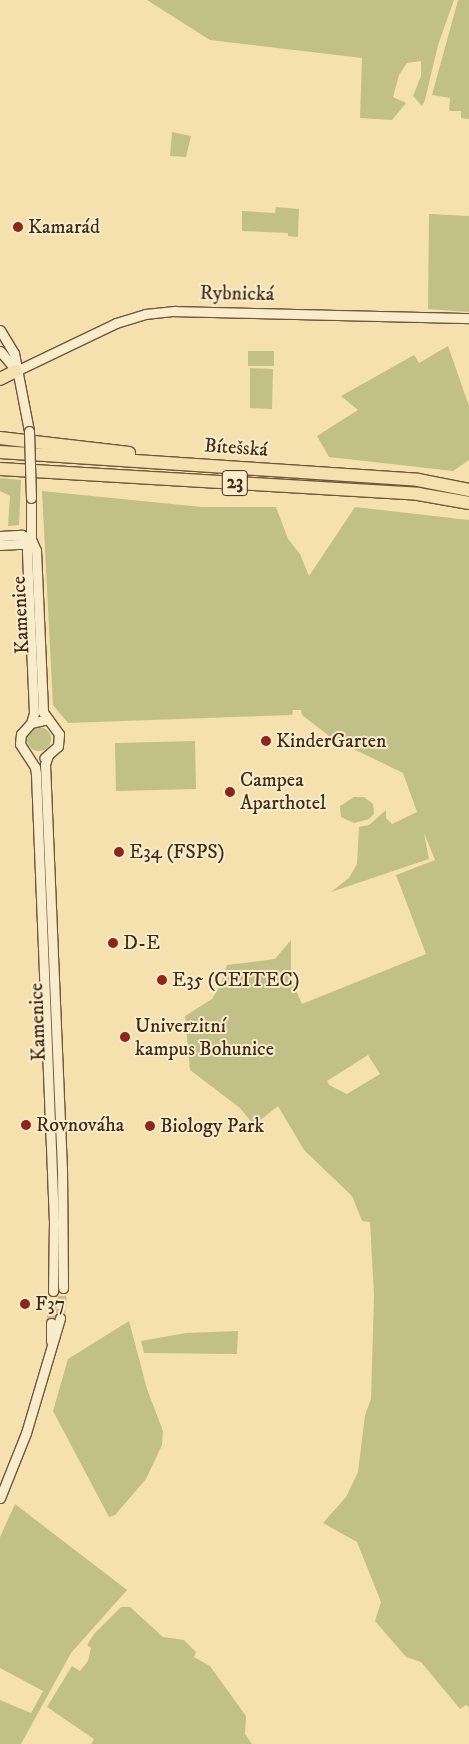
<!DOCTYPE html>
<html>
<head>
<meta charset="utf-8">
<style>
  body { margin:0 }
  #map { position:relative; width:469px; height:1744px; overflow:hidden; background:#f5e1ae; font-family:"IM FELL DW Pica",serif }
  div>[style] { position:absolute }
  .green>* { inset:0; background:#c1c187 }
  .round { border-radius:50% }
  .minor-tunnel>* { height:9px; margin-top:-4.5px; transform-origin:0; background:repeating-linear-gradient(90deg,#d1bc90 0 9px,transparent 0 13.5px) }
  .roads { filter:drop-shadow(1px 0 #6e563e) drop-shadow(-1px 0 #6e563e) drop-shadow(0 1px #6e563e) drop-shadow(0 -1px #6e563e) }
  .minor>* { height:9px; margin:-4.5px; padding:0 4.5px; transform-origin:4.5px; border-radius:4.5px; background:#f8ecca }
  .highway>* { height:12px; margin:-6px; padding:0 6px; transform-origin:6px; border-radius:6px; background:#f5e1ae }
  .bridges { filter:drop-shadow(1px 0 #6e563e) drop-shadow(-1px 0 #6e563e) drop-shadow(0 1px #6e563e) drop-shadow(0 -1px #6e563e) }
  .minor-bridge>* { height:9px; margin:-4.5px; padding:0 4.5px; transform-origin:4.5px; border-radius:4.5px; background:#f8ecca }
  .dots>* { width:14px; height:14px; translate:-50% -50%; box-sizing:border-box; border:2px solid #f8ecca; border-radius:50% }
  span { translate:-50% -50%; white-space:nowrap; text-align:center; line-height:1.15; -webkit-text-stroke:4px #f8ecca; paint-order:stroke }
  .shield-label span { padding:1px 4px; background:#f8ecca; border:1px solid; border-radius:4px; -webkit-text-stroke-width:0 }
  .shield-label { font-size:19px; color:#412819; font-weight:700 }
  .poi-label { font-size:20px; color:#412819 }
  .left { translate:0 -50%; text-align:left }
  .street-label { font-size:20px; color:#412819 }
</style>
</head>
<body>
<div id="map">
  <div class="green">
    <div style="clip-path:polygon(147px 0,454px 0,438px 45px,425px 100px,422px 106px,413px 96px,421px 76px,421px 61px,407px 63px,399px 75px,393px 97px,406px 103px,392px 120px,360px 118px,362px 58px,210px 40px)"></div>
    <div style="clip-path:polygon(458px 0,469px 0,469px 119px,461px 118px,461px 111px,449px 111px,450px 98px,432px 95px)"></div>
    <div style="clip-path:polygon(172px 132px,191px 136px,186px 157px,170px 156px)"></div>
    <div style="clip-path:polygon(276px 207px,299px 209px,298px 237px,288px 236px,288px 233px,242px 231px,242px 211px,275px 213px)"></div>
    <div style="clip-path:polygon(429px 214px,469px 216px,469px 312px,428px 309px)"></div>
    <div style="clip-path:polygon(448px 346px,469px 406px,469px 460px,453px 471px,329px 457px,317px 436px,358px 410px,341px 396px,414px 355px,419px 363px)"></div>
    <div style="clip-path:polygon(248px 351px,274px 351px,274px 366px,248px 366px)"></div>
    <div style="clip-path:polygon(250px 368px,273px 369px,272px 409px,250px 408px)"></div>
    <div style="clip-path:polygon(0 478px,21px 480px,19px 525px,8px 526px,10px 496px,0 491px)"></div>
    <div style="clip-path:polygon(evenodd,42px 491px,202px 507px,276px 507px,288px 539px,300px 554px,309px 576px,355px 507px,469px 520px,469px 1707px,466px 1705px,460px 1709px,421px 1662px,406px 1657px,375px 1621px,381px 1602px,357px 1542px,323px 1523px,346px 1497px,358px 1472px,365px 1415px,371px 1399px,374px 1296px,370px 1222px,362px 1221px,352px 1196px,304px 1150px,278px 1106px,254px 1125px,240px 1108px,190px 1070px,185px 1016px,212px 999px,220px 986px,227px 965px,275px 959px,291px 940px,291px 979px,302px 1004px,426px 954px,396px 875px,435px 860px,424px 833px,429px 859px,331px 892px,349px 878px,357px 864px,359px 827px,369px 825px,386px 810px,386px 818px,392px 824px,417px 812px,403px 773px,333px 739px,302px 715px,301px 710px,293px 710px,292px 715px,68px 723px,53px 705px,42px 491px,368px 1055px,380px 1074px,347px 1094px,329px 1085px,327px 1081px,368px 1055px)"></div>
    <div class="round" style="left:27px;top:727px;width:24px;height:24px"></div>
    <div style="clip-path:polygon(195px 741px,196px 789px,116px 791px,115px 743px)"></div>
    <div style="clip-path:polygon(354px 797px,364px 797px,373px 804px,374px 814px,369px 819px,354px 823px,341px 817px,340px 806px)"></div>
    <div style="clip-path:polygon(129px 1321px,147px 1389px,163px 1431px,162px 1445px,146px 1479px,115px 1515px,109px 1517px,53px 1411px,68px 1359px)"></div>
    <div style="clip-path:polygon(238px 1331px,237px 1354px,144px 1353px,141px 1341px,186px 1333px)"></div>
    <div style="clip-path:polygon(15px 1504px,127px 1590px,71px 1653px,21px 1744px,0 1744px,0 1700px,31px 1713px,43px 1691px,0 1668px,0 1537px)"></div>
    <div style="clip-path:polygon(121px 1607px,130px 1607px,163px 1637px,184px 1640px,196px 1652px,194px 1657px,210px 1666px,246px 1716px,245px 1734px,252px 1744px,91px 1744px,94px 1739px,47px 1707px,72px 1666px,80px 1671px,88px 1661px,91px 1648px,87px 1645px,94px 1634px)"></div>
  </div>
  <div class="minor-tunnel">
    <div style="left:60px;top:1318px;width:30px;rotate:-84deg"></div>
    <div style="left:51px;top:1323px;width:32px;rotate:-86deg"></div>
  </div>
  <div class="roads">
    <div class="minor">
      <div style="left:0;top:330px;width:27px;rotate:59deg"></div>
      <div style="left:14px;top:353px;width:79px;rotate:79.1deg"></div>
      <div style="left:0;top:351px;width:25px;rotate:50deg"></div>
      <div style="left:16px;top:371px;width:111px;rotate:-25.6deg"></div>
      <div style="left:116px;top:323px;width:30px;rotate:-17deg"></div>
      <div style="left:145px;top:314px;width:30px;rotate:-6deg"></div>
      <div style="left:175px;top:311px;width:294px;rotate:1.4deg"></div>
      <div style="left:0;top:536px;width:22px;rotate:-3deg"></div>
      <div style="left:22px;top:535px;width:10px;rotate:24deg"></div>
      <div style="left:31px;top:539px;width:12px;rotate:66deg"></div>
      <div style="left:36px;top:550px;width:162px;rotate:87.5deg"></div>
      <div style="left:43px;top:712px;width:27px;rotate:54deg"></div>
      <div style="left:59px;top:734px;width:12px;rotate:95deg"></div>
      <div style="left:58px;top:746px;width:18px;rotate:139deg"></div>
      <div style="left:0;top:545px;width:22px;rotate:-3deg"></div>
      <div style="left:22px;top:544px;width:10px;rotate:-29deg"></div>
      <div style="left:48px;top:719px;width:17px;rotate:167deg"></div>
      <div style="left:31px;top:723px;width:15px;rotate:132deg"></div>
      <div style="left:21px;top:734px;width:10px;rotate:96deg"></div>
      <div style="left:20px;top:744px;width:27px;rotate:57deg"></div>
      <div style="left:35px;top:767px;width:7px;rotate:82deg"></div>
      <div style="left:36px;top:774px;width:447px;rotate:87.7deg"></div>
      <div style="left:54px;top:1221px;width:70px;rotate:90.8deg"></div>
      <div style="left:31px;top:723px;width:10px;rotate:-73deg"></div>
      <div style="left:34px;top:713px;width:162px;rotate:-92.5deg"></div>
      <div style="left:27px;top:551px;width:13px;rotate:-72deg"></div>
      <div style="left:31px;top:539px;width:41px;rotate:-90deg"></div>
      <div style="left:48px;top:755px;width:9px;rotate:108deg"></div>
      <div style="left:45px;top:764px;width:405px;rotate:87.6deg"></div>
      <div style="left:62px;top:1169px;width:119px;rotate:89.5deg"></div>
      <div style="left:51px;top:1323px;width:18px;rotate:90deg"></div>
      <div style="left:0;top:1498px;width:70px;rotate:-68.2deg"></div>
      <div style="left:26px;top:1433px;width:120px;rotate:-73.5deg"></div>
    </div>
    <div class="highway">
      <div style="left:0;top:379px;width:18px;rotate:-27deg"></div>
      <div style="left:0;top:438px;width:130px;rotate:6.6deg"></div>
      <div style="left:0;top:452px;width:419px;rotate:3.8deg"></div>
      <div style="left:418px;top:480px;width:52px;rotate:11.1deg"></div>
      <div style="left:0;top:469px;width:419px;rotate:3.4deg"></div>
      <div style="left:418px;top:494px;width:52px;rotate:10deg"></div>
    </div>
  </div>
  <div class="bridges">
    <div class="minor-bridge">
      <div style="left:29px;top:431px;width:67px;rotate:88.3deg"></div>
    </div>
  </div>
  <div class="dots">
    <div style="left:18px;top:227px;background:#8f2418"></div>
    <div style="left:266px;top:741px;background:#8f2418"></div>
    <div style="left:230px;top:792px;background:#8f2418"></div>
    <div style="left:119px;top:852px;background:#8f2418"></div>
    <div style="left:113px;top:943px;background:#8f2418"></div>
    <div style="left:162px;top:980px;background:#8f2418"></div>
    <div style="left:125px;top:1037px;background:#8f2418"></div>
    <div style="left:26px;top:1125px;background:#8f2418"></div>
    <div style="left:150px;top:1126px;background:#8f2418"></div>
    <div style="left:25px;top:1304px;background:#8f2418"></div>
  </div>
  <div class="shield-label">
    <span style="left:235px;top:483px">23</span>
  </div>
  <div class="poi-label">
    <span class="left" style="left:28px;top:227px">Kamarád</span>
    <span class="left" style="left:276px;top:741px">KinderGarten</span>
    <span class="left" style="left:240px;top:792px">Campea<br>Aparthotel</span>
    <span class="left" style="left:129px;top:852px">E34 (FSPS)</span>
    <span class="left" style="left:123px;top:943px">D-E</span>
    <span class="left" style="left:172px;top:980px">E35 (CEITEC)</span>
    <span class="left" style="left:135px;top:1038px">Univerzitní<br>kampus Bohunice</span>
    <span class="left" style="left:36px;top:1125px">Rovnováha</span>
    <span class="left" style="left:160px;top:1126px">Biology Park</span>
    <span class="left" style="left:35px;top:1304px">F37</span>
  </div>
  <div class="street-label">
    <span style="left:237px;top:294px;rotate:1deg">Rybnická</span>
    <span style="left:236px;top:448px;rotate:4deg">Bítešská</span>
    <span style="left:21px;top:615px;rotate:-93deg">Kamenice</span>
    <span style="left:38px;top:1022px;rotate:-92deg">Kamenice</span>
  </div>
</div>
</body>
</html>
